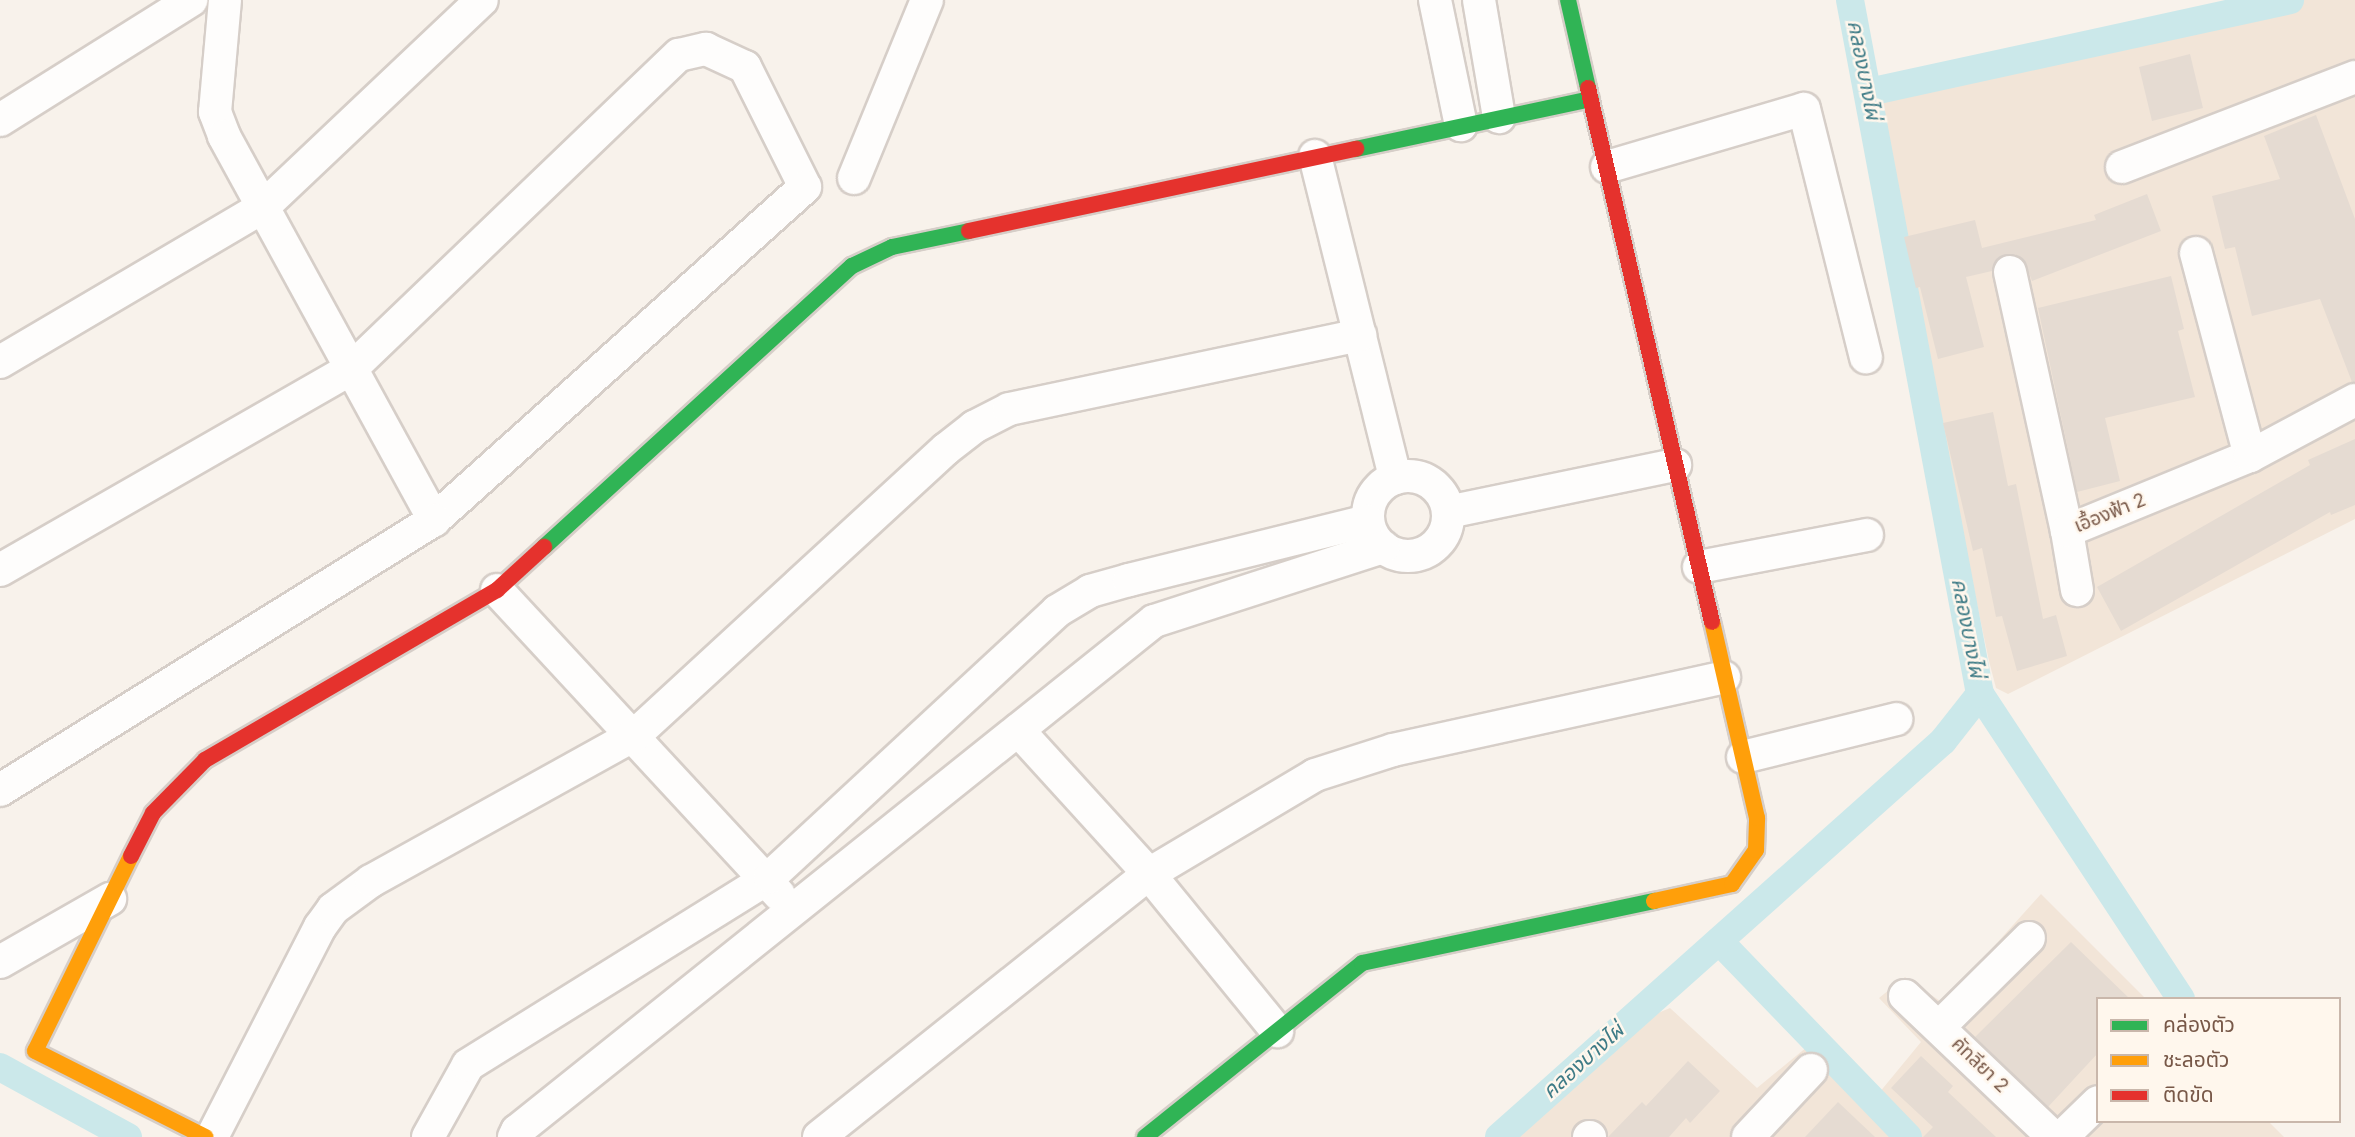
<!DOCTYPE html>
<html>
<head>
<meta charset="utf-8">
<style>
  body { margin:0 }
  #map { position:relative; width:2355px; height:1137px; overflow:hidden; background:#f8f2eb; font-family:Inter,"Noto Sans Thai",sans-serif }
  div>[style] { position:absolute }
  .residential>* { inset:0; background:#f2e5d8 }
  .canal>* { height:28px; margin:-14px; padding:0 14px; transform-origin:14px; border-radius:14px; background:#cbe8ea }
  .building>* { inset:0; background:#e5dbd2 }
  .roads { filter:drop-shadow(2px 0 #d6cec8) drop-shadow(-2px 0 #d6cec8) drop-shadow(0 2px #d6cec8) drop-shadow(0 -2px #d6cec8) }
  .street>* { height:32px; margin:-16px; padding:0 16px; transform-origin:16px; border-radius:16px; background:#fefdfc }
  .street>.ring { margin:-16px; padding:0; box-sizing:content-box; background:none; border:32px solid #fefdfc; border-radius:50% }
  .fast>* { height:16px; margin:-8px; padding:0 8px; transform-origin:8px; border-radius:8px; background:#30b455 }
  .slow>* { height:16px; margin:-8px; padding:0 8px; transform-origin:8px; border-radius:8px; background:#ff9f0a }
  .jam>* { height:16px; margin:-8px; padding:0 8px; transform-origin:8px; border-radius:8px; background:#e5322d }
  span { translate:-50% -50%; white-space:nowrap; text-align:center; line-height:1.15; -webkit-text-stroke:5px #fff7ed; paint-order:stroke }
  .street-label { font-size:19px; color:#785848 }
  .water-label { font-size:21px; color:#3e7b86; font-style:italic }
  .legend { position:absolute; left:2096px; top:997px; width:245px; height:126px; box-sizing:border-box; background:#fff7ed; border:2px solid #c9b7ab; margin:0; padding:9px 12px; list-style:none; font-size:21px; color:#785848 }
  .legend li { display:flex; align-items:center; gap:14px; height:35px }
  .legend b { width:35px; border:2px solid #c9b7ab }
</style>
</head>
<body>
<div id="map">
  <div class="residential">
    <div style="clip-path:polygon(2290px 0,2355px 0,2355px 519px,2008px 694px,1996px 688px,1989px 661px,1869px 92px)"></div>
    <div style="clip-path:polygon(2041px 894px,2146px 999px,2098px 999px,2098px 1121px,2268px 1121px,2284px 1137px,1512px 1137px,1658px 1013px,1670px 1008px,1757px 1088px,1824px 1033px,1879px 1093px,1921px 1042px,1879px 998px,1905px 977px,1943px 1003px)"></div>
  </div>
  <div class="canal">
    <div style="left:1869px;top:92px;width:431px;rotate:-12.3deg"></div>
    <div style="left:1980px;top:694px;width:365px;rotate:56.6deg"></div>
    <div style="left:1719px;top:941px;width:272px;rotate:46deg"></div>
    <div style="left:0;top:1067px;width:146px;rotate:28.7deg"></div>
    <div style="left:1499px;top:1137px;width:595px;rotate:-41.73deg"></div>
    <div style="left:1943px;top:741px;width:60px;rotate:-51.8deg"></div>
    <div style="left:1980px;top:694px;width:706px;rotate:-100.61deg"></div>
  </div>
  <div class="building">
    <div style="clip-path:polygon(2190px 54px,2203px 108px,2152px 121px,2139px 67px)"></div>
    <div style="clip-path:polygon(2316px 115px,2355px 219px,2355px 382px,2352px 382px,2320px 299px,2252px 316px,2235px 247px,2225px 249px,2212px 196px,2280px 179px,2264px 136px)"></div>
    <div style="clip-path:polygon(2147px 194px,2161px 231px,2032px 281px,2024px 260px,2015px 254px,1998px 258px,1992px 271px,1966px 277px,1984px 347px,1938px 359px,1920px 287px,1916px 288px,1904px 237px,1975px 220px,1982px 248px,2096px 220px,2094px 215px)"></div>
    <div style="clip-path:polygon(2171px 276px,2184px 329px,2178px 331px,2195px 397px,2105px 418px,2120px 481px,2077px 492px,2038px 308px)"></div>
    <div style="clip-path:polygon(1993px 412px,2008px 486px,2016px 484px,2043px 619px,2056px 615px,2067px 656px,2017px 671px,2002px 616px,1996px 617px,1982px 548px,1973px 551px,1943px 423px)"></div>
    <div style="clip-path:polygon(2355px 439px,2355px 505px,2331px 515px,2330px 512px,2121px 631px,2097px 587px,2310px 465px,2308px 460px)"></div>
    <div style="clip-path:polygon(2071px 942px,2130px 999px,2098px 999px,2098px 1053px,2048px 1107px,1975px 1037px)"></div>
    <div style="clip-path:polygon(1921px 1056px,1953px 1086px,1948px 1092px,1996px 1137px,1923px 1137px,1933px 1127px,1891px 1088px)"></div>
    <div style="clip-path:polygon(1688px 1061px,1720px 1091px,1690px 1123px,1686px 1118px,1669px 1137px,1608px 1137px,1642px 1102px,1646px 1106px)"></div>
    <div style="clip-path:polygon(1838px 1102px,1875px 1137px,1805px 1137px)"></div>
  </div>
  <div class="roads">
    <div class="street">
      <div style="left:225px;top:0;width:112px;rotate:95.1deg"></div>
      <div style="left:215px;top:112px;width:26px;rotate:69deg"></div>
      <div style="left:224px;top:136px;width:438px;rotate:61.3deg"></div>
      <div style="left:1435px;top:0;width:128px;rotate:78.3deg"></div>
      <div style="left:1479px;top:0;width:119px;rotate:80.3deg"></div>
      <div style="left:0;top:120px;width:226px;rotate:-32.1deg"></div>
      <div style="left:1315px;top:156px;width:332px;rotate:76deg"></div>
      <div style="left:1607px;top:167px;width:205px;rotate:-16.4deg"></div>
      <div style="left:1804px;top:109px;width:256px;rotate:76deg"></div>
      <div style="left:2122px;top:167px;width:250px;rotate:-21.1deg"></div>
      <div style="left:854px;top:178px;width:192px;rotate:-67.7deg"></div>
      <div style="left:2196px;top:253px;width:210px;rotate:75.1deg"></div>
      <div style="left:2010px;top:272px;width:265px;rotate:77.6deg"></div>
      <div style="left:2067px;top:531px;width:60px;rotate:80.4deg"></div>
      <div style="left:0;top:362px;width:305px;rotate:-30.5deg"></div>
      <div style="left:263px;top:207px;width:301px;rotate:-43.4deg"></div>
      <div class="ring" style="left:1368px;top:476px;width:48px;height:48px"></div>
      <div style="left:1448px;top:512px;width:232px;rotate:-11.7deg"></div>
      <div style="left:2067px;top:531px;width:198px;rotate:-22.3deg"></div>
      <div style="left:2250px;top:456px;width:119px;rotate:-28.1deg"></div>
      <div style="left:1699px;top:567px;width:171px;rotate:-10.8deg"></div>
      <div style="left:0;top:570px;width:404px;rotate:-29.8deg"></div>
      <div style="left:351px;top:369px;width:454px;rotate:-43.8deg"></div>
      <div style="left:679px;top:55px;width:28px;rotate:-13deg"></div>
      <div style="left:706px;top:49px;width:43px;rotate:24.8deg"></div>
      <div style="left:745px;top:67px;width:134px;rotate:63.4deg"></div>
      <div style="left:805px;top:187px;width:499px;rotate:138.1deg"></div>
      <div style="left:434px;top:520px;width:511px;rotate:148.11deg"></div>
      <div style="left:497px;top:590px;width:415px;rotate:47.2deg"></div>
      <div style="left:1018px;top:730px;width:195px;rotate:47.7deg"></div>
      <div style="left:1149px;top:874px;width:203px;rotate:50.8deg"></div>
      <div style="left:1743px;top:757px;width:158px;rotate:-13.9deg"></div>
      <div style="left:0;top:962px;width:127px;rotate:-29.8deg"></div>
      <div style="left:1905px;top:996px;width:204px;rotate:43.6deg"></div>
      <div style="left:1940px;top:1026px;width:125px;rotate:-44.7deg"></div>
      <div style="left:212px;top:1137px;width:236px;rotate:-62.8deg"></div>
      <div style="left:320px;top:927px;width:22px;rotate:-54deg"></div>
      <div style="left:333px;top:909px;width:47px;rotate:-36.4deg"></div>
      <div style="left:371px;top:881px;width:303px;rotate:-29deg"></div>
      <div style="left:636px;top:734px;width:421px;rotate:-42.6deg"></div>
      <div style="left:946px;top:449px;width:36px;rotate:-38deg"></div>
      <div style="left:974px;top:427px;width:39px;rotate:-27deg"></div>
      <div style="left:1009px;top:409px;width:359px;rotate:-11.9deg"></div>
      <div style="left:428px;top:1137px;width:82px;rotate:-60.9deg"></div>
      <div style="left:468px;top:1065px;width:356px;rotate:-31.9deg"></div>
      <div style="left:770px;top:877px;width:391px;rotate:-42.8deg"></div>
      <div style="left:1057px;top:611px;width:39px;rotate:-31deg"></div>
      <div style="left:1090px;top:591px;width:41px;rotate:-15.8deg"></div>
      <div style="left:1129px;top:580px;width:246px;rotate:-13.9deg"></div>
      <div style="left:514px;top:1137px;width:7px;rotate:-63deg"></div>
      <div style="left:517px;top:1131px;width:816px;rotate:-38.68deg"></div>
      <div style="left:1154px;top:621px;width:241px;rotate:-17.9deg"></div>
      <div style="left:819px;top:1137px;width:422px;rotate:-38.6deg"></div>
      <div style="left:1149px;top:874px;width:193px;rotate:-30.8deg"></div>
      <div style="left:1315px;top:775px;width:82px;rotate:-17.8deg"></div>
      <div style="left:1393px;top:750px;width:339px;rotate:-12.4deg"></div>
      <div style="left:1589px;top:1137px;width:1px"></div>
      <div style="left:1748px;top:1137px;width:92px;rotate:-46.8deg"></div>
      <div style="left:2062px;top:1137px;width:50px;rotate:-44.2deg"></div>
    </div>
    <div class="fast">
      <div style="left:1568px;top:0;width:90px;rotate:77.2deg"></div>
      <div style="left:1356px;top:149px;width:240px;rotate:-12deg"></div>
      <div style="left:544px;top:547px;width:417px;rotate:-42.4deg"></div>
      <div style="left:852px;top:266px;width:44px;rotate:-25.4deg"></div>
      <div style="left:892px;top:247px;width:79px;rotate:-11.7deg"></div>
      <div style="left:1145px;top:1137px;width:278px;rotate:-38.7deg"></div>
      <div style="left:1362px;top:963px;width:299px;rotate:-12deg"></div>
    </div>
    <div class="slow">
      <div style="left:131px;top:856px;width:217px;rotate:116.2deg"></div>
      <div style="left:35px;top:1051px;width:191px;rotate:26.8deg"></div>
      <div style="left:1654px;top:901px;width:80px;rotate:-12.3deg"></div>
      <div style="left:1732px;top:884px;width:42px;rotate:-54.8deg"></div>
      <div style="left:1756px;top:850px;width:32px;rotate:-88deg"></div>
      <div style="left:1757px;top:818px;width:201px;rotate:-102.9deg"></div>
    </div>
    <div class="jam">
      <div style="left:1588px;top:88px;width:548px;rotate:76.93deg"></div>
      <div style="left:969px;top:231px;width:396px;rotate:-12deg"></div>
      <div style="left:131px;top:856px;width:48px;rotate:-62.9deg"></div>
      <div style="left:153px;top:813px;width:74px;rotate:-45.5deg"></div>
      <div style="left:205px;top:760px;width:338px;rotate:-30.2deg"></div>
      <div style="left:497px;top:590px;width:64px;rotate:-42.5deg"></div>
    </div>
  </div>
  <div class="street-label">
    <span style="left:2110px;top:513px;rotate:-22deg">เอื้องฟ้า 2</span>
    <span style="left:1980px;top:1065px;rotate:44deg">คัทลียา 2</span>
  </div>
  <div class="water-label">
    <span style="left:1864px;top:70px;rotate:79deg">คลองบางไผ่</span>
    <span style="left:1968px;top:628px;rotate:79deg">คลองบางไผ่</span>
    <span style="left:1583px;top:1061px;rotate:-42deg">คลองบางไผ่</span>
  </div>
  <ul class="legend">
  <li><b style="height:9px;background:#30b455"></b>คล่องตัว</li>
  <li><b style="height:9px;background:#ff9f0a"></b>ชะลอตัว</li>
  <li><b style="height:9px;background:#e5322d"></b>ติดขัด</li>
  </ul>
</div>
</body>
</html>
